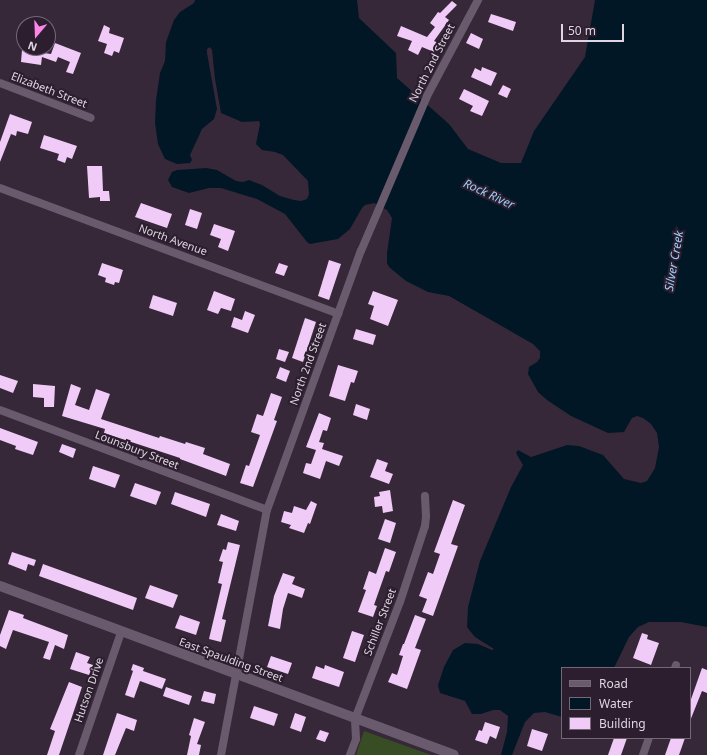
<!DOCTYPE html>
<html>
<head>
<meta charset="utf-8">
<style>
  body { margin:0 }
  #map { position:relative; width:707px; height:755px; overflow:hidden; background:#362839; font-family:"Noto Sans",sans-serif }
  div>[style] { position:absolute }
  .green>* { inset:0; background:#384d24 }
  .water>* { inset:0; background:#011726 }
  .building>* { inset:0; background:#f0cbf7 }
  .minor>* { height:8px; margin:-4px; padding:0 4px; transform-origin:4px; border-radius:4px; background:#6a5a6d }
  .tertiary>* { height:10px; margin:-5px; padding:0 5px; transform-origin:5px; border-radius:5px; background:#6a5a6d }
  span { translate:-50% -50%; white-space:nowrap; text-align:center; line-height:1.15; -webkit-text-stroke:4px #2c1e2f; paint-order:stroke }
  .street-label { font-size:11px; color:#dfd6e1 }
  .water-label { font-size:12px; color:#9ad1fa; font-style:italic }
  .legend { position:absolute; left:561px; top:667px; width:130px; height:72px; box-sizing:border-box; background:#2c1e2f; border:1px solid #746876; margin:0; padding:5px 7px; list-style:none; font-size:12px; color:#dfd6e1 }
  .legend li { display:flex; align-items:center; gap:8px; height:20px }
  .legend b { width:20px; border:1px solid #746876 }
  .north { position:absolute; left:16px; top:16px; width:40px; height:40px; box-sizing:border-box; background:#2c1e2f; border:1px solid #746876; border-radius:50%; rotate:199deg; font-size:11px; font-weight:700; line-height:16px; text-align:center; color:#dfd6e1 }
  .north::after { content:''; display:block; margin:auto; width:14px; height:18px; background:#fa87e7; clip-path:polygon(50% 0,100% 100%,50% 72%,0 100%) }
  .scale { position:absolute; left:561px; top:24px; width:63px; height:18px; box-sizing:border-box; border:2px solid #dfd6e1; border-top:0; padding-left:5px; font-size:12px; line-height:14px; white-space:nowrap; color:#dfd6e1; -webkit-text-stroke:3px #2c1e2f; paint-order:stroke }
</style>
</head>
<body>
<div id="map">
  <div class="green">
    <div style="clip-path:polygon(364px 731px,431px 755px,356px 755px)"></div>
  </div>
  <div class="water">
    <div style="clip-path:polygon(195px 0,357px 0,359px 18px,396px 53px,397px 78px,449px 124px,468px 149px,501px 163px,521px 163px,534px 131px,585px 57px,595px 0,707px 0,707px 627px,681px 622px,649px 622px,638px 627px,629px 637px,614px 668px,562px 668px,562px 717px,545px 712px,534px 713px,525px 722px,512px 755px,501px 755px,507px 732px,508px 716px,500px 710px,493px 710px,481px 714px,472px 714px,465px 701px,440px 693px,438px 685px,444px 667px,453px 650px,465px 643px,478px 644px,492px 650px,494px 649px,475px 637px,470px 631px,467px 627px,468px 607px,480px 561px,511px 487px,523px 465px,516px 453px,518px 450px,531px 457px,567px 445px,579px 446px,603px 455px,624px 479px,641px 483px,647px 481px,655px 468px,659px 447px,657px 433px,651px 424px,643px 418px,637px 416px,632px 418px,624px 432px,608px 433px,571px 416px,547px 400px,538px 392px,528px 374px,529px 367px,537px 362px,540px 358px,540px 351px,533px 344px,449px 296px,428px 292px,406px 281px,389px 267px,387px 263px,387px 253px,392px 218px,387px 210px,374px 203px,365px 205px,362px 208px,350px 229px,338px 239px,310px 244px,307px 242px,285px 214px,257px 199px,221px 188px,209px 188px,189px 193px,172px 187px,168px 180px,172px 172px,177px 170px,206px 168px,217px 170px,236px 181px,243px 182px,249px 180px,262px 185px,280px 196px,294px 200px,301px 201px,307px 199px,309px 194px,308px 181px,283px 155px,275px 152px,262px 150px,256px 144px,260px 124px,259px 121px,242px 122px,221px 113px,215px 79px,212px 50px,210px 47px,207px 49px,207px 53px,217px 109px,214px 119px,202px 129px,190px 155px,192px 160px,190px 163px,177px 164px,165px 159px,158px 144px,155px 123px,156px 100px,160px 73px,165px 61px,166px 42px,174px 20px,180px 12px,194px 3px)"></div>
  </div>
  <div class="building">
    <div style="clip-path:polygon(452px 1px,457px 5px,445px 17px,449px 20px,434px 41px,438px 43px,434px 52px,422px 47px,418px 55px,408px 50px,412px 41px,397px 36px,401px 26px,427px 37px,435px 27px,430px 23px,438px 12px,440px 13px)"></div>
    <div style="clip-path:polygon(491px 14px,516px 22px,513px 31px,488px 22px)"></div>
    <div style="clip-path:polygon(104px 25px,110px 28px,109px 33px,124px 38px,119px 53px,114px 51px,112px 56px,104px 53px,107px 44px,98px 41px)"></div>
    <div style="clip-path:polygon(471px 33px,483px 39px,479px 49px,466px 43px)"></div>
    <div style="clip-path:polygon(55px 43px,81px 53px,73px 74px,66px 72px,70px 62px,58px 57px,56px 62px,42px 57px,41px 65px,21px 62px,22px 50px,51px 54px)"></div>
    <div style="clip-path:polygon(482px 67px,497px 73px,491px 86px,471px 77px,475px 68px,481px 71px)"></div>
    <div style="clip-path:polygon(503px 85px,511px 89px,507px 98px,498px 94px)"></div>
    <div style="clip-path:polygon(464px 89px,489px 101px,482px 116px,470px 111px,473px 106px,459px 99px)"></div>
    <div style="clip-path:polygon(10px 114px,32px 122px,28px 134px,17px 131px,16px 136px,11px 134px,0 162px,0 142px)"></div>
    <div style="clip-path:polygon(44px 135px,77px 146px,72px 159px,67px 157px,65px 163px,57px 160px,59px 154px,40px 148px)"></div>
    <div style="clip-path:polygon(87px 166px,102px 166px,103px 191px,109px 191px,110px 201px,100px 201px,100px 197px,89px 198px)"></div>
    <div style="clip-path:polygon(141px 203px,172px 214px,167px 228px,135px 217px)"></div>
    <div style="clip-path:polygon(190px 209px,202px 213px,197px 229px,185px 225px)"></div>
    <div style="clip-path:polygon(214px 224px,235px 231px,228px 251px,218px 247px,221px 239px,210px 235px)"></div>
    <div style="clip-path:polygon(329px 260px,341px 264px,329px 300px,318px 296px)"></div>
    <div style="clip-path:polygon(102px 263px,123px 270px,119px 283px,115px 282px,114px 285px,105px 282px,106px 278px,98px 275px)"></div>
    <div style="clip-path:polygon(279px 263px,288px 266px,284px 276px,275px 273px)"></div>
    <div style="clip-path:polygon(214px 291px,235px 299px,231px 311px,221px 308px,218px 314px,207px 310px)"></div>
    <div style="clip-path:polygon(373px 291px,398px 300px,388px 326px,370px 319px,374px 306px,368px 304px)"></div>
    <div style="clip-path:polygon(153px 295px,177px 303px,173px 316px,149px 308px)"></div>
    <div style="clip-path:polygon(245px 311px,255px 315px,248px 333px,231px 327px,234px 317px,242px 320px)"></div>
    <div style="clip-path:polygon(305px 318px,316px 322px,303px 362px,292px 358px)"></div>
    <div style="clip-path:polygon(356px 329px,376px 335px,373px 345px,353px 339px)"></div>
    <div style="clip-path:polygon(279px 349px,289px 352px,285px 362px,276px 359px)"></div>
    <div style="clip-path:polygon(338px 365px,358px 371px,354px 383px,351px 382px,345px 401px,329px 396px)"></div>
    <div style="clip-path:polygon(280px 367px,290px 371px,286px 382px,276px 378px)"></div>
    <div style="clip-path:polygon(0 375px,18px 381px,13px 393px,0 388px)"></div>
    <div style="clip-path:polygon(33px 384px,55px 386px,54px 407px,44px 407px,44px 398px,33px 397px)"></div>
    <div style="clip-path:polygon(71px 384px,81px 388px,75px 405px,89px 410px,96px 389px,110px 394px,101px 419px,159px 438px,160px 436px,185px 444px,186px 442px,205px 448px,203px 454px,230px 464px,226px 476px,180px 459px,180px 458px,104px 433px,105px 429px,62px 416px)"></div>
    <div style="clip-path:polygon(271px 393px,282px 397px,274px 420px,277px 421px,253px 487px,240px 483px,246px 465px,249px 466px,260px 435px,251px 432px,257px 414px,263px 416px)"></div>
    <div style="clip-path:polygon(356px 404px,370px 409px,367px 420px,353px 415px)"></div>
    <div style="clip-path:polygon(319px 413px,331px 418px,327px 431px,323px 430px,319px 442px,324px 443px,322px 449px,343px 456px,339px 466px,326px 461px,320px 479px,303px 473px,306px 463px,311px 464px,316px 450px,306px 447px)"></div>
    <div style="clip-path:polygon(0 428px,38px 442px,33px 455px,15px 449px,16px 446px,0 440px)"></div>
    <div style="clip-path:polygon(62px 444px,76px 449px,73px 458px,59px 452px)"></div>
    <div style="clip-path:polygon(377px 459px,388px 463px,385px 471px,393px 474px,389px 484px,370px 477px)"></div>
    <div style="clip-path:polygon(93px 466px,120px 475px,115px 488px,89px 479px)"></div>
    <div style="clip-path:polygon(135px 483px,161px 492px,156px 505px,130px 496px)"></div>
    <div style="clip-path:polygon(390px 490px,393px 511px,383px 513px,382px 506px,375px 507px,374px 497px,380px 496px,379px 492px)"></div>
    <div style="clip-path:polygon(175px 492px,210px 504px,206px 517px,171px 504px)"></div>
    <div style="clip-path:polygon(453px 500px,465px 505px,451px 544px,458px 546px,433px 616px,422px 612px,427px 599px,419px 596px,428px 572px,433px 574px,440px 554px,434px 552px)"></div>
    <div style="clip-path:polygon(311px 501px,317px 504px,310px 524px,308px 523px,304px 533px,289px 528px,291px 525px,281px 522px,284px 511px,292px 513px,294px 506px,306px 510px)"></div>
    <div style="clip-path:polygon(221px 514px,239px 521px,236px 531px,217px 525px)"></div>
    <div style="clip-path:polygon(385px 519px,396px 523px,390px 543px,378px 539px)"></div>
    <div style="clip-path:polygon(228px 542px,240px 545px,222px 619px,226px 620px,221px 642px,209px 639px,222px 584px,218px 583px,223px 562px,219px 561px,223px 549px,226px 550px)"></div>
    <div style="clip-path:polygon(385px 548px,396px 552px,389px 572px,386px 571px,374px 605px,377px 606px,373px 617px,358px 612px,366px 590px,363px 589px,369px 571px,376px 574px)"></div>
    <div style="clip-path:polygon(12px 552px,36px 560px,34px 566px,28px 564px,26px 571px,8px 564px)"></div>
    <div style="clip-path:polygon(43px 564px,137px 598px,133px 610px,39px 576px)"></div>
    <div style="clip-path:polygon(283px 573px,295px 577px,292px 584px,305px 589px,302px 598px,288px 593px,283px 609px,280px 629px,268px 626px,274px 596px)"></div>
    <div style="clip-path:polygon(150px 585px,178px 595px,173px 608px,145px 598px)"></div>
    <div style="clip-path:polygon(9px 610px,24px 615px,23px 618px,68px 635px,64px 649px,55px 645px,50px 660px,43px 658px,49px 642px,13px 630px,6px 649px,0 646px,0 635px)"></div>
    <div style="clip-path:polygon(180px 615px,200px 622px,196px 635px,175px 628px)"></div>
    <div style="clip-path:polygon(415px 615px,426px 619px,415px 648px,421px 650px,407px 689px,388px 682px,392px 673px,397px 675px,403px 656px,399px 655px,403px 644px,404px 644px)"></div>
    <div style="clip-path:polygon(352px 631px,364px 635px,355px 662px,343px 658px)"></div>
    <div style="clip-path:polygon(642px 633px,648px 635px,647px 639px,659px 643px,651px 665px,633px 658px)"></div>
    <div style="clip-path:polygon(76px 652px,90px 657px,87px 663px,93px 665px,89px 675px,70px 669px)"></div>
    <div style="clip-path:polygon(271px 656px,292px 663px,288px 674px,267px 667px)"></div>
    <div style="clip-path:polygon(133px 664px,144px 668px,143px 671px,166px 679px,162px 689px,140px 681px,134px 698px,125px 695px,133px 671px,131px 670px)"></div>
    <div style="clip-path:polygon(325px 665px,344px 672px,339px 687px,312px 678px,316px 666px,324px 669px)"></div>
    <div style="clip-path:polygon(702px 668px,707px 670px,707px 693px,702px 691px,690px 721px,690px 702px)"></div>
    <div style="clip-path:polygon(69px 682px,82px 687px,59px 755px,47px 755px,55px 731px,50px 729px)"></div>
    <div style="clip-path:polygon(166px 687px,192px 696px,189px 705px,163px 696px)"></div>
    <div style="clip-path:polygon(204px 691px,216px 694px,214px 704px,201px 701px)"></div>
    <div style="clip-path:polygon(254px 706px,278px 714px,274px 726px,250px 718px)"></div>
    <div style="clip-path:polygon(117px 713px,137px 720px,134px 731px,126px 728px,115px 755px,103px 755px)"></div>
    <div style="clip-path:polygon(295px 713px,306px 717px,301px 732px,290px 728px)"></div>
    <div style="clip-path:polygon(194px 718px,205px 722px,197px 744px,201px 745px,199px 755px,187px 755px,191px 736px,189px 735px)"></div>
    <div style="clip-path:polygon(485px 722px,500px 727px,496px 739px,490px 736px,487px 744px,475px 740px,479px 730px,482px 731px)"></div>
    <div style="clip-path:polygon(532px 729px,548px 734px,542px 751px,527px 746px)"></div>
    <div style="clip-path:polygon(320px 730px,329px 733px,325px 742px,316px 739px)"></div>
    <div style="clip-path:polygon(614px 738px,627px 738px,621px 755px,608px 755px)"></div>
    <div style="clip-path:polygon(671px 738px,685px 738px,679px 755px,665px 755px)"></div>
  </div>
  <div class="minor">
    <div style="left:0;top:83px;width:97px;rotate:21deg"></div>
    <div style="left:0;top:188px;width:361px;rotate:20.4deg"></div>
    <div style="left:0;top:410px;width:285px;rotate:20.5deg"></div>
    <div style="left:675px;top:668px;width:3px;rotate:-72deg"></div>
    <div style="left:79px;top:755px;width:130px;rotate:-71.1deg"></div>
    <div style="left:221px;top:755px;width:249px;rotate:-79.4deg"></div>
    <div style="left:267px;top:510px;width:276px;rotate:-70.1deg"></div>
    <div style="left:361px;top:251px;width:168px;rotate:-66.9deg"></div>
    <div style="left:427px;top:96px;width:109px;rotate:-62deg"></div>
    <div style="left:350px;top:755px;width:17px;rotate:-69deg"></div>
    <div style="left:356px;top:739px;width:20px;rotate:-93deg"></div>
    <div style="left:355px;top:719px;width:125px;rotate:-69deg"></div>
    <div style="left:400px;top:602px;width:80px;rotate:-71.8deg"></div>
    <div style="left:425px;top:526px;width:10px;rotate:-84deg"></div>
    <div style="left:426px;top:516px;width:20px;rotate:-93deg"></div>
    <div style="left:643px;top:755px;width:18px;rotate:-71deg"></div>
  </div>
  <div class="tertiary">
    <div style="left:0;top:586px;width:484px;rotate:20.4deg"></div>
  </div>
  <div class="street-label">
    <span style="left:432px;top:63px;rotate:-63deg">North 2nd Street</span>
    <span style="left:49px;top:90px;rotate:21deg">Elizabeth Street</span>
    <span style="left:173px;top:240px;rotate:20deg">North Avenue</span>
    <span style="left:308px;top:364px;rotate:-70deg">North 2nd Street</span>
    <span style="left:137px;top:450px;rotate:21deg">Lounsbury Street</span>
    <span style="left:380px;top:622px;rotate:-69deg">Schiller Street</span>
    <span style="left:231px;top:660px;rotate:20deg">East Spaulding Street</span>
    <span style="left:89px;top:690px;rotate:-71deg">Hutson Drive</span>
  </div>
  <div class="water-label">
    <span style="left:489px;top:194px;rotate:25deg">Rock River</span>
    <span style="left:674px;top:261px;rotate:-80deg">Silver Creek</span>
  </div>
  <ul class="legend">
  <li><b style="height:5px;background:#6a5a6d"></b>Road</li>
  <li><b style="height:11px;background:#011726"></b>Water</li>
  <li><b style="height:11px;background:#f0cbf7"></b>Building</li>
  </ul>
  <div class="north">N</div>
  <div class="scale">50 m</div>
</div>
</body>
</html>
